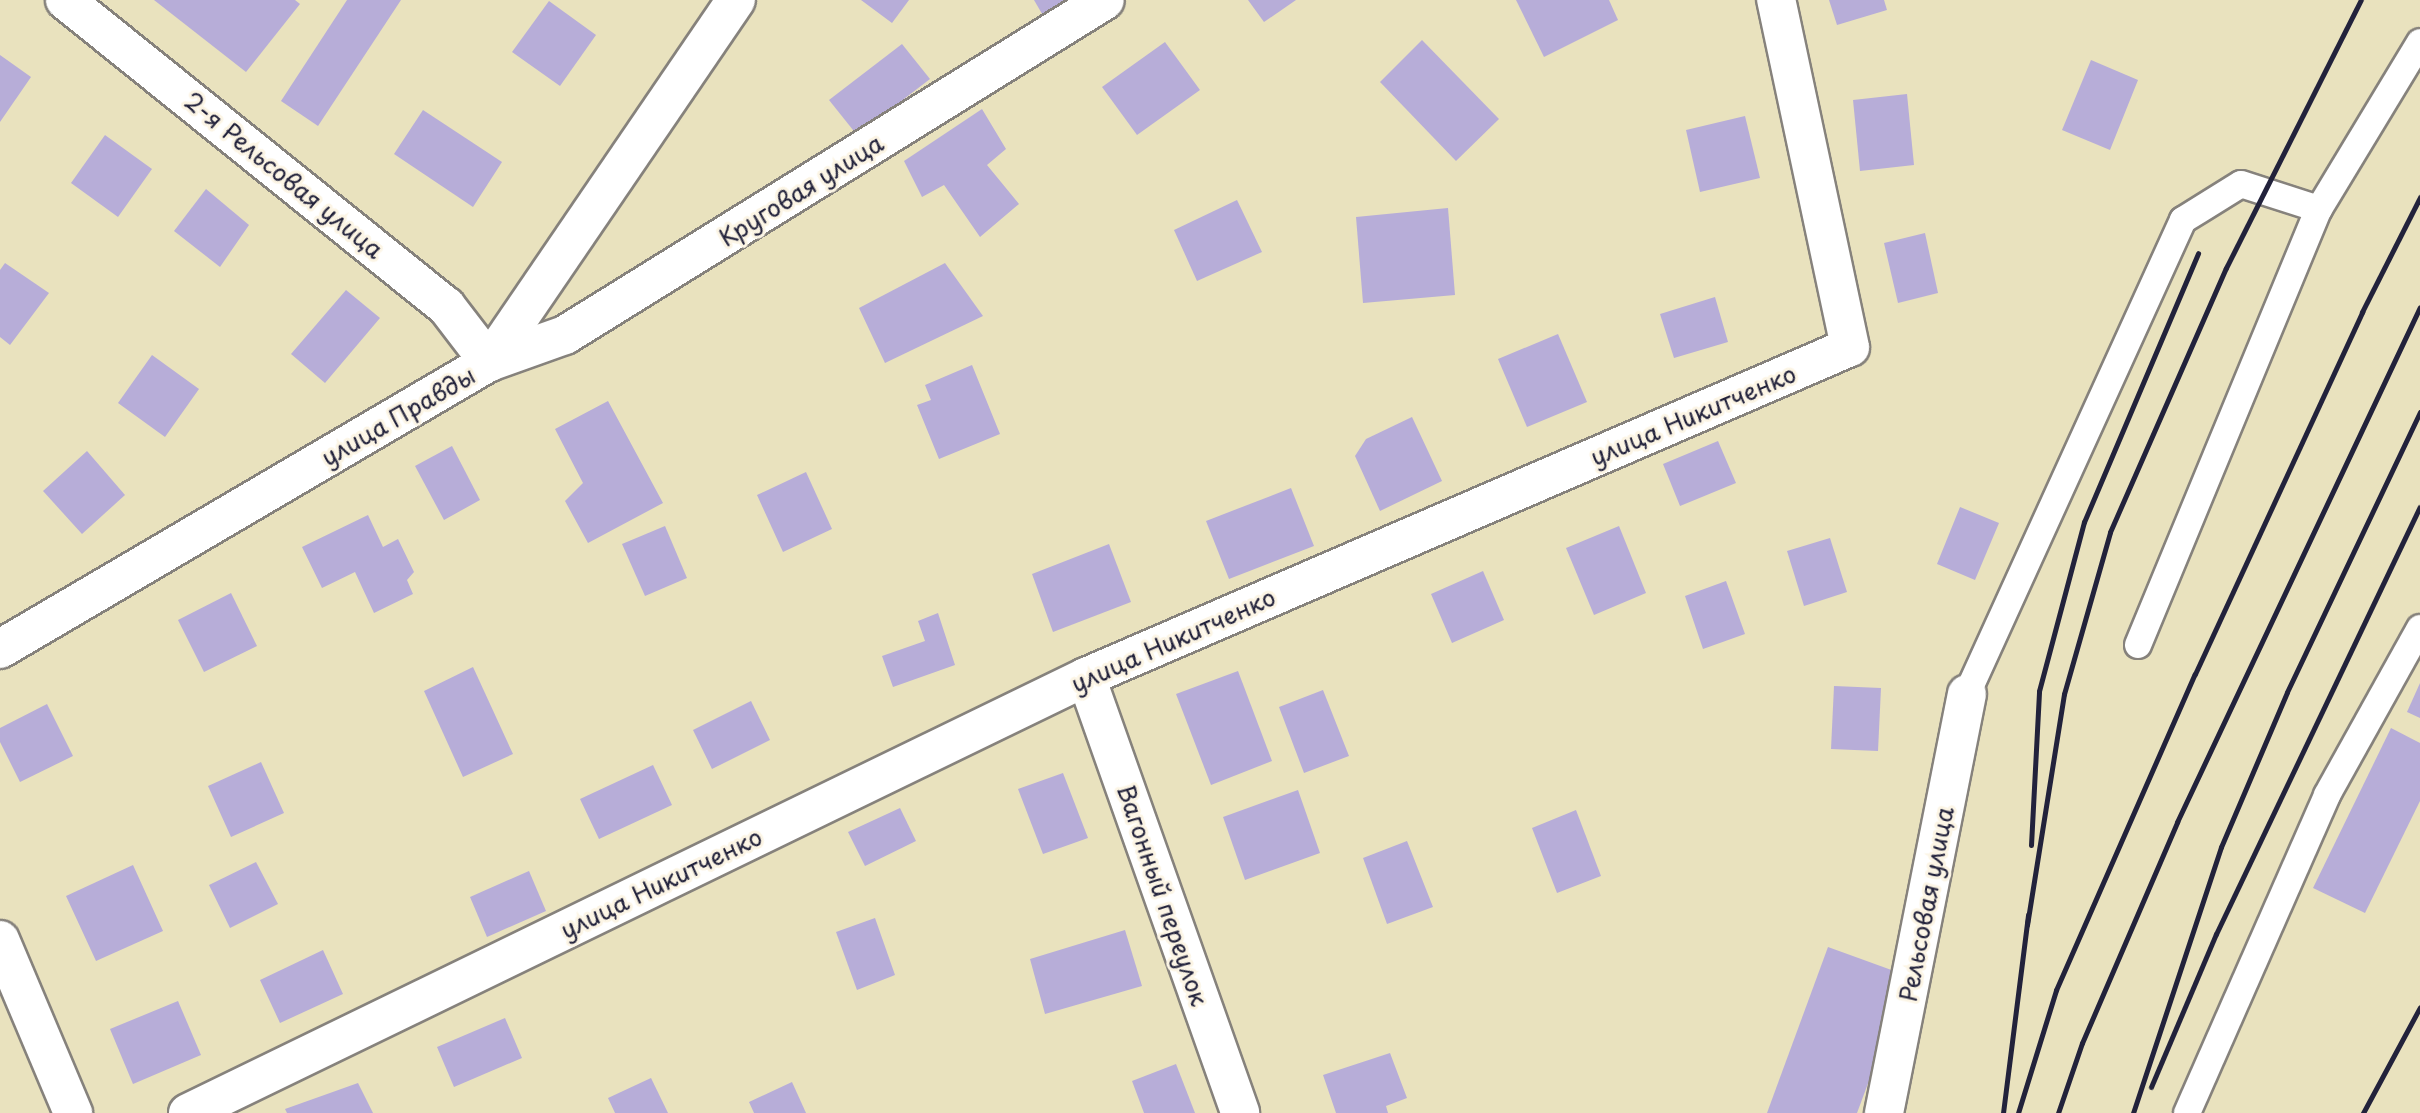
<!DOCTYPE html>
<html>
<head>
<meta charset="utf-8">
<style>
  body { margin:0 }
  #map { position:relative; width:2420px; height:1113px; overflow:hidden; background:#e9e2be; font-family:"Playpen Sans",sans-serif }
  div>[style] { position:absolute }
  .building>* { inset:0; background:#b7add8 }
  .roads { filter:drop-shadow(2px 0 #86827c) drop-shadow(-2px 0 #86827c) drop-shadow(0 2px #86827c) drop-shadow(0 -2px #86827c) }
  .lane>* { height:26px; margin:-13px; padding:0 13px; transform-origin:13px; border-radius:13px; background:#fff }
  .street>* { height:38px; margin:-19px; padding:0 19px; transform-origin:19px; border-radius:19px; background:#fff }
  .rail>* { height:5px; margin:-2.5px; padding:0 2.5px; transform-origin:2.5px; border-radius:2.5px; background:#22223b }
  span { translate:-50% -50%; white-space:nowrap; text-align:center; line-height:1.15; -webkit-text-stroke:6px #fcf5e5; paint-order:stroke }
  .street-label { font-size:24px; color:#22223b }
</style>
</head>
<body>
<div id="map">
  <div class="building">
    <div style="clip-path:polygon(154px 0,295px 0,300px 4px,246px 72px)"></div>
    <div style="clip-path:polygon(347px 0,401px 0,318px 126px,281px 101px)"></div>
    <div style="clip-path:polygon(861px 0,909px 0,892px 23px)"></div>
    <div style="clip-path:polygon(1034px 0,1072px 0,1045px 19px)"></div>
    <div style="clip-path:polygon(1248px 0,1296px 0,1264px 22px)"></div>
    <div style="clip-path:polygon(1516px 0,1609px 0,1618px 20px,1544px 57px)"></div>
    <div style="clip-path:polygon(1829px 0,1884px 0,1887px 10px,1837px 25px)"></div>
    <div style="clip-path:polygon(549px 1px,596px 35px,560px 86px,512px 52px)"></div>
    <div style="clip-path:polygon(1422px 40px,1499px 119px,1456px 161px,1380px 82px)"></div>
    <div style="clip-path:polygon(1165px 42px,1200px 90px,1137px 135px,1102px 87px)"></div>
    <div style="clip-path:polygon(902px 44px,930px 79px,857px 135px,829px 100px)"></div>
    <div style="clip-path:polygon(0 55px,31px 77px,0 122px)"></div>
    <div style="clip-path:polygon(2091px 60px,2138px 80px,2110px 150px,2062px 130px)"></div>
    <div style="clip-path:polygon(1907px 94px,1914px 165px,1860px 171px,1853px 100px)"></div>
    <div style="clip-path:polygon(982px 109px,1006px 149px,987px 165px,1019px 204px,980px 237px,944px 185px,922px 197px,904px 161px)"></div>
    <div style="clip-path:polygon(423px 110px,502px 162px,473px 207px,394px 154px)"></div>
    <div style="clip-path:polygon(1745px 116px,1760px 178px,1700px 192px,1686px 130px)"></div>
    <div style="clip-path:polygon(105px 135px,152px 169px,118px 217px,71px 183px)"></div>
    <div style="clip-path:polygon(206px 189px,249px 225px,220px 267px,174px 231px)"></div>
    <div style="clip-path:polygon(1237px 200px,1262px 252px,1197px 281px,1174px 230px)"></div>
    <div style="clip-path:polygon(1448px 208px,1455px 295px,1363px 303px,1356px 217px)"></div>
    <div style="clip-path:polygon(1925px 233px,1938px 293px,1898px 303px,1884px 243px)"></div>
    <div style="clip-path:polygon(5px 263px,49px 293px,10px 345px,0 337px,0 270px)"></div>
    <div style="clip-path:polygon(945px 263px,983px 316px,885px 363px,859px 308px)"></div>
    <div style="clip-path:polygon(346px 290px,380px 318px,325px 383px,291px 354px)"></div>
    <div style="clip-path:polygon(1715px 297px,1728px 342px,1674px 358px,1660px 314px)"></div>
    <div style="clip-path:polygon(1558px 334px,1587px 402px,1527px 427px,1498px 359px)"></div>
    <div style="clip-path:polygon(152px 355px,199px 389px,165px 437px,118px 403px)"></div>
    <div style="clip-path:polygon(972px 365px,1000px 434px,939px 459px,917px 405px,931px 400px,925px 385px)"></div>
    <div style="clip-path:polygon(608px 401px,663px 503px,588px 543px,565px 501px,583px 483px,555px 429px)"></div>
    <div style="clip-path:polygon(1412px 417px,1442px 481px,1380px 511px,1355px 456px,1366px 439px)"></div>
    <div style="clip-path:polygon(1718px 441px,1736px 483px,1680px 506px,1663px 464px)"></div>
    <div style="clip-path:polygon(452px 446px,480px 500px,444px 520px,415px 466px)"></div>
    <div style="clip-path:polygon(87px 451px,125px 495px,82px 534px,43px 491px)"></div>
    <div style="clip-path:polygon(806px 472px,832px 529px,783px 552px,757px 495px)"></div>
    <div style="clip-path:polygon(1291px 488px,1314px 546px,1229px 579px,1206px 521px)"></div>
    <div style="clip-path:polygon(1960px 507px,1999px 523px,1975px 580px,1937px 564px)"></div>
    <div style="clip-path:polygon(368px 515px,383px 547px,398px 539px,414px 572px,407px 580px,413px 594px,374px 613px,355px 572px,322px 588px,302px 547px)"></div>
    <div style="clip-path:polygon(665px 526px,687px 578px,645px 596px,622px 544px)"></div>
    <div style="clip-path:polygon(1619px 526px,1646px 593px,1594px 615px,1566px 548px)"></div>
    <div style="clip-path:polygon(1830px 538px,1847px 592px,1804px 606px,1787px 551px)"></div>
    <div style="clip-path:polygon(1109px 544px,1131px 602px,1053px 632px,1032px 574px)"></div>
    <div style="clip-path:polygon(1483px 571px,1504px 620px,1452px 643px,1431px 594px)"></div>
    <div style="clip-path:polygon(1726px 581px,1745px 634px,1703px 649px,1685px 596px)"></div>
    <div style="clip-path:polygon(231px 593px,257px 646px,204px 672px,178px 620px)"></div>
    <div style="clip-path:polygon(938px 613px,955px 665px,893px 687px,882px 656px,925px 641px,918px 621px)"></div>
    <div style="clip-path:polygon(473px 667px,513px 754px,463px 777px,424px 691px)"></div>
    <div style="clip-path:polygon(1238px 671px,1272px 761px,1211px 785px,1176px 694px)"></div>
    <div style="clip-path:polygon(2420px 683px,2420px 718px,2407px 712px)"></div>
    <div style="clip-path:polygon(1834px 686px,1881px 688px,1878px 751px,1831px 749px)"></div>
    <div style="clip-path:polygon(1323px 690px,1349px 756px,1304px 773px,1279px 707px)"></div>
    <div style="clip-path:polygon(751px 701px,770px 740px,712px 769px,693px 730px)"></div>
    <div style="clip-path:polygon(47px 704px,73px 756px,20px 782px,0 742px,0 728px)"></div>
    <div style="clip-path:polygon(2391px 728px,2420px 743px,2420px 801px,2365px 913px,2313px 888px)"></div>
    <div style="clip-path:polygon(261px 762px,284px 813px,231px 837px,208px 786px)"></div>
    <div style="clip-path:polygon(653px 765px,672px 805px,599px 839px,580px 799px)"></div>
    <div style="clip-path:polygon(1063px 773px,1088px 838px,1043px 854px,1018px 789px)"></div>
    <div style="clip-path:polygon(1298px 790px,1320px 853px,1245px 880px,1223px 817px)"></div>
    <div style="clip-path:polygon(900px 808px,916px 841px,865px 866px,848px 832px)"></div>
    <div style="clip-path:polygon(1576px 810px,1601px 876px,1557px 893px,1532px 828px)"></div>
    <div style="clip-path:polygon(1407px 841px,1433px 907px,1387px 924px,1363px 858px)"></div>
    <div style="clip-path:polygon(256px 862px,278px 904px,230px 928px,209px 885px)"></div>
    <div style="clip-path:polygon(133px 865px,163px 931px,96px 961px,66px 896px)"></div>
    <div style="clip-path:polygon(529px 871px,546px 911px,487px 937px,470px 897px)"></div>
    <div style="clip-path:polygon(875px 918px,895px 975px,857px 990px,836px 932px)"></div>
    <div style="clip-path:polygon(1125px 930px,1142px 986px,1045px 1014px,1030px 959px)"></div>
    <div style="clip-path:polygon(1828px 947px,1908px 976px,1857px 1113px,1767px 1113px)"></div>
    <div style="clip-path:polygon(323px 950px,343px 994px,280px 1023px,260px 980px)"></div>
    <div style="clip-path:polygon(178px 1001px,201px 1055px,133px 1084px,110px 1029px)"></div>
    <div style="clip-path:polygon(505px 1018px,522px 1058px,454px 1087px,437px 1047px)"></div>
    <div style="clip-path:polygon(1390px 1053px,1407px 1098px,1386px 1106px,1388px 1113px,1336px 1113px,1323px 1075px)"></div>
    <div style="clip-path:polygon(1176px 1064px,1195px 1113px,1144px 1113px,1132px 1081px)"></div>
    <div style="clip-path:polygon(651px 1078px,668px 1113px,615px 1113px,608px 1098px)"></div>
    <div style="clip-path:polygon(792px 1082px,806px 1113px,754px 1113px,749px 1102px)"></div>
    <div style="clip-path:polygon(358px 1083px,373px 1113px,287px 1113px,285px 1109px)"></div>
  </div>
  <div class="roads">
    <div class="lane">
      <div style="left:2138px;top:645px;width:472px;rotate:-67.5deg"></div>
      <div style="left:1967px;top:694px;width:521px;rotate:-65.5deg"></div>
      <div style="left:2183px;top:220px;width:68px;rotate:-31.8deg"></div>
      <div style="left:2241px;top:184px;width:82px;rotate:17.8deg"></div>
      <div style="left:2319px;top:209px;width:195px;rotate:-58.8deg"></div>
      <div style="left:2187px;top:1113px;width:347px;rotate:-66.2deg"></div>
      <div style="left:2327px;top:795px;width:191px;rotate:-60.9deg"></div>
    </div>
    <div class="street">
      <div style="left:65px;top:0;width:489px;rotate:38.8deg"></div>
      <div style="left:446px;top:306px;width:71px;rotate:52.5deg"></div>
      <div style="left:489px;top:362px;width:81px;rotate:-19.6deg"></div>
      <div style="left:565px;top:335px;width:635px;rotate:-31.81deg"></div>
      <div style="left:0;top:649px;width:567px;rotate:-30.41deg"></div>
      <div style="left:489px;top:362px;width:438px;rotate:-55.7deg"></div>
      <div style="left:1086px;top:677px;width:462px;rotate:70.5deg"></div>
      <div style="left:0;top:940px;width:188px;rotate:67.1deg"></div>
      <div style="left:188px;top:1113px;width:998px;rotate:-25.9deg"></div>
      <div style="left:1086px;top:677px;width:832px;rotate:-23.36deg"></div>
      <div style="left:1850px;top:347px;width:355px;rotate:-102deg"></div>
      <div style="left:1884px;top:1113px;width:427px;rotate:-78.8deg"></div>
    </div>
  </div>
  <div class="rail">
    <div style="left:2031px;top:845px;width:154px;rotate:-87deg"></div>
    <div style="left:2039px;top:691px;width:175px;rotate:-75.1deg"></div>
    <div style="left:2084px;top:522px;width:292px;rotate:-67deg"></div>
    <div style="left:2027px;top:925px;width:234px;rotate:-80.9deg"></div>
    <div style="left:2064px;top:694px;width:168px;rotate:-74.1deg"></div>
    <div style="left:2110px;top:532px;width:288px;rotate:-66.3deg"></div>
    <div style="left:2226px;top:268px;width:300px;rotate:-63.3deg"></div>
    <div style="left:2151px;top:1087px;width:166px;rotate:-67deg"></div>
    <div style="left:2216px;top:934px;width:473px;rotate:-64.5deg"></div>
    <div style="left:2003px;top:1113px;width:200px;rotate:-82.8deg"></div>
    <div style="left:2018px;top:1113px;width:129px;rotate:-72.8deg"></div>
    <div style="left:2056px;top:990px;width:345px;rotate:-66.3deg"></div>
    <div style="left:2195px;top:674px;width:399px;rotate:-65.2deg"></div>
    <div style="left:2362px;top:312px;width:129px;rotate:-63.2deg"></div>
    <div style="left:2058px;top:1113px;width:74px;rotate:-71.1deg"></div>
    <div style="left:2082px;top:1043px;width:241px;rotate:-66.7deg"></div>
    <div style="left:2177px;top:822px;width:569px;rotate:-64.74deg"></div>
    <div style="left:2133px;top:1113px;width:280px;rotate:-71.7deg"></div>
    <div style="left:2221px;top:847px;width:168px;rotate:-66.9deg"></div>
    <div style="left:2287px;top:692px;width:310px;rotate:-64.6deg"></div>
    <div style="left:2363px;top:1113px;width:120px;rotate:-61.7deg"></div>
  </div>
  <div class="street-label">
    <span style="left:284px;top:175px;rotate:39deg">2-я Рельсовая улица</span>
    <span style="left:801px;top:190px;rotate:-32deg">Круговая улица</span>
    <span style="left:1693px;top:415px;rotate:-23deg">улица Никитченко</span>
    <span style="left:398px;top:416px;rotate:-30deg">улица Правды</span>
    <span style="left:1173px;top:640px;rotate:-24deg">улица Никитченко</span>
    <span style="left:661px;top:883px;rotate:-26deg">улица Никитченко</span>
    <span style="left:1163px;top:895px;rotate:71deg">Вагонный переулок</span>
    <span style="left:1926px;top:904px;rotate:-79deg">Рельсовая улица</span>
  </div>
</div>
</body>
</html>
